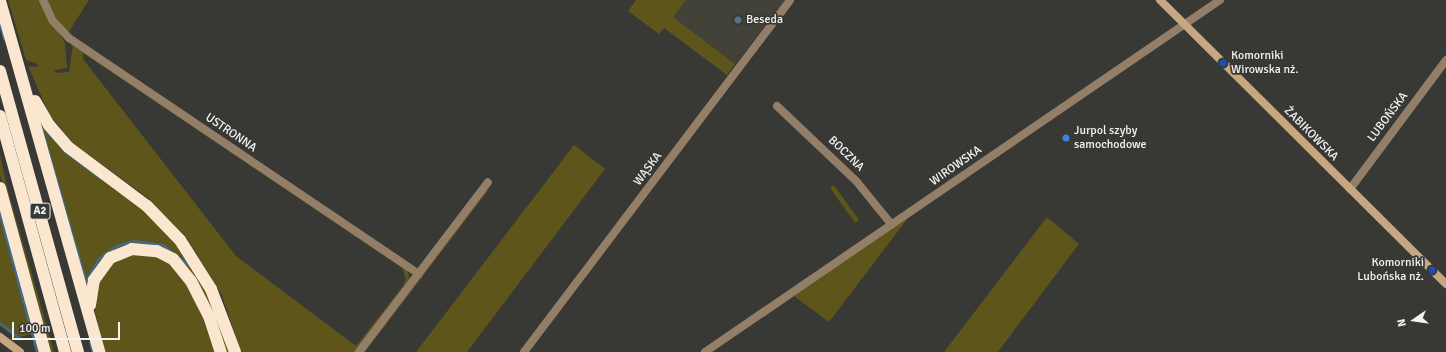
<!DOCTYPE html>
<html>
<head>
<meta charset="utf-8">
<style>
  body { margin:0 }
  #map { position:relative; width:1446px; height:352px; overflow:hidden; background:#383835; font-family:Signika,sans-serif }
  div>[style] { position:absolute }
  .built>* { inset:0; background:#434239 }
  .green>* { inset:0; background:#5e551b }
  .stream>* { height:2px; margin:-1px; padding:0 1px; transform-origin:1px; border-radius:1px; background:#396d9e }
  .street>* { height:8px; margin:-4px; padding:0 4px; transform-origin:4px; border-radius:4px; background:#937f67 }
  .secondary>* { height:8px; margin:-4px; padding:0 4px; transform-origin:4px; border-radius:4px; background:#c6a77f }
  .highway>* { height:12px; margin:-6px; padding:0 6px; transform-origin:6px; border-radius:6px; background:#fbe7cf }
  .dots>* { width:11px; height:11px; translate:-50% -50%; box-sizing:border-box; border:2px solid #383835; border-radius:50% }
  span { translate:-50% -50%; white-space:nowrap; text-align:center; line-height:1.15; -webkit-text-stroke:3.5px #383835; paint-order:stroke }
  .shield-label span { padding:1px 3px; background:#383835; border:1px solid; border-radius:3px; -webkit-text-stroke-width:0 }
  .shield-label { font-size:11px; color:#f4f3f2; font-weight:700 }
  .poi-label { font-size:12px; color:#f4f3f2 }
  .left { translate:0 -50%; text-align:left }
  .right { translate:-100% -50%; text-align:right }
  .street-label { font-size:12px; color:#f4f3f2 }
  .north { position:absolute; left:1394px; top:300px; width:40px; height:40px; -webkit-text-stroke:3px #383835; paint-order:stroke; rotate:257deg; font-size:11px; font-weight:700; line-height:16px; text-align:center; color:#f4f3f2 }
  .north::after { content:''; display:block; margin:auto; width:14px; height:18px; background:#f4f3f2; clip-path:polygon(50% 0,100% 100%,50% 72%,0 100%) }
  .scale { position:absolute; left:12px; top:322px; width:108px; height:18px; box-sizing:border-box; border:2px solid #f4f3f2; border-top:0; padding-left:5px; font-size:12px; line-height:14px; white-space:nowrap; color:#f4f3f2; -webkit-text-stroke:3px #383835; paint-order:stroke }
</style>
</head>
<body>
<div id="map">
  <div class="built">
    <div style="clip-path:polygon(686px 0,785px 0,735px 64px,672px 17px)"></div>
  </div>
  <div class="green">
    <div style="clip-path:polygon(evenodd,8px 0,40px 0,65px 43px,67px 68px,55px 70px,55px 73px,69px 72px,73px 44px,406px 268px,410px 278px,356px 352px,241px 352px,221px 293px,186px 237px,148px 198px,75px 145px,50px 116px,28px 66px,37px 67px,37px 64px,26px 60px,8px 0,83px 53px,402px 268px,406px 279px,403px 286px,356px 346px,236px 256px,83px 59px,83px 53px)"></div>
    <div style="clip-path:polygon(46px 0,89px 0,68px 33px,60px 26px)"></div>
    <div style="clip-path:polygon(636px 0,686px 0,673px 17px,735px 64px,727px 75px,664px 28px,659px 34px,628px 11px)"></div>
    <div style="clip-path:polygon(37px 117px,155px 218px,205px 282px,231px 352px,226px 352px,214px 314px,155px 245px,131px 244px,107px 255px,94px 269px,87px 288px)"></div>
    <div style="clip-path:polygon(574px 145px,605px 169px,467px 352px,416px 352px)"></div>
    <div style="clip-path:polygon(0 155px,8px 191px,54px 352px,48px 352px,0 175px)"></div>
    <div style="clip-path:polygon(834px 185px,859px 220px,855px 223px,830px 188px)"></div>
    <div style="clip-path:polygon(490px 188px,365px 352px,362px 352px,483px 193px)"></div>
    <div style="clip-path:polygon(0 206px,40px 352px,36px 351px,31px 334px,21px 337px,21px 342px,0 326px)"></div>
    <div style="clip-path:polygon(1047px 217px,1079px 244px,998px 352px,944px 352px)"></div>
    <div style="clip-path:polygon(908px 218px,829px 322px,794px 296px)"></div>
    <div style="clip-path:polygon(128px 252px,160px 255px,186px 277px,218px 352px,104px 352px,93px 302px,100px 273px)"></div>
  </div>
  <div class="stream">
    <div style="left:0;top:24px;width:16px;rotate:75deg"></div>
    <div style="left:40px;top:122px;width:166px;rotate:73.9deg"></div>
    <div style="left:86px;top:281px;width:27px;rotate:-59deg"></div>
    <div style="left:100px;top:258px;width:21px;rotate:-35deg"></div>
    <div style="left:117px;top:246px;width:18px;rotate:-16deg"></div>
    <div style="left:134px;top:241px;width:29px;rotate:8deg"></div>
    <div style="left:163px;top:245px;width:34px;rotate:38deg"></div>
    <div style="left:44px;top:128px;width:28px;rotate:49deg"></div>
    <div style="left:65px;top:152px;width:44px;rotate:36.6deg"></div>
    <div style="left:0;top:214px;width:143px;rotate:75deg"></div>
    <div style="left:0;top:323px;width:23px;rotate:38deg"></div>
    <div style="left:90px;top:343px;width:9px;rotate:72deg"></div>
  </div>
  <div class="street">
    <div style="left:43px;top:0;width:23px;rotate:65deg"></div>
    <div style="left:53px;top:21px;width:23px;rotate:47deg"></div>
    <div style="left:69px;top:38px;width:422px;rotate:34deg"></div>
    <div style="left:777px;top:106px;width:110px;rotate:43.5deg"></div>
    <div style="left:857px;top:182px;width:55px;rotate:50.9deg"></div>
    <div style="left:1350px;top:189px;width:161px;rotate:-53.3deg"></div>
    <div style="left:359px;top:352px;width:213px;rotate:-52.8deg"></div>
    <div style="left:524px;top:352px;width:441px;rotate:-52.9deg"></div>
    <div style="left:705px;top:352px;width:624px;rotate:-34.35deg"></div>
  </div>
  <div class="secondary">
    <div style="left:1160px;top:0;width:403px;rotate:44.8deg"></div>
    <div style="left:0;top:337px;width:25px;rotate:37deg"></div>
  </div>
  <div class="highway">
    <div style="left:0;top:1px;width:365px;rotate:74.2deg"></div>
    <div style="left:0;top:71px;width:292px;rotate:74.5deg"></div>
    <div style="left:35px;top:101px;width:28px;rotate:60deg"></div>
    <div style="left:49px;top:125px;width:29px;rotate:49deg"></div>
    <div style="left:68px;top:147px;width:99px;rotate:36.8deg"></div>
    <div style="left:147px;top:206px;width:47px;rotate:45.9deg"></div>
    <div style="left:180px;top:240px;width:58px;rotate:57.7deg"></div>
    <div style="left:211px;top:289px;width:67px;rotate:69.1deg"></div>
    <div style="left:0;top:116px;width:245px;rotate:74.6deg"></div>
    <div style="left:0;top:188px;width:170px;rotate:74.7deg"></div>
    <div style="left:90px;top:305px;width:25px;rotate:-81deg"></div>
    <div style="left:94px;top:280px;width:27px;rotate:-54deg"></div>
    <div style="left:110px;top:258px;width:24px;rotate:-22deg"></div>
    <div style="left:132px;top:249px;width:25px;rotate:5deg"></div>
    <div style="left:157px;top:251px;width:18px;rotate:27deg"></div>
    <div style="left:173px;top:259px;width:28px;rotate:51deg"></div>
    <div style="left:191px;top:281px;width:39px;rotate:63deg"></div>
    <div style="left:209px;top:316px;width:38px;rotate:72deg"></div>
  </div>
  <div class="dots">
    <div style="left:738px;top:20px;background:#5c6f8a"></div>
    <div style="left:1223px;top:63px;background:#1a4fb4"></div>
    <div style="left:1066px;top:138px;background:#3f7fe0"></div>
    <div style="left:1432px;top:270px;background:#1a4fb4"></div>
  </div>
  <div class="shield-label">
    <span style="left:40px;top:211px">A2</span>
  </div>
  <div class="poi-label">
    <span class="left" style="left:746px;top:20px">Beseda</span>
    <span class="left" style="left:1231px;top:63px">Komorniki<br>Wirowska nż.</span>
    <span class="left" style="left:1074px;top:138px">Jurpol szyby<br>samochodowe</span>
    <span class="right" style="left:1424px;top:270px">Komorniki<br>Lubońska nż.</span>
  </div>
  <div class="street-label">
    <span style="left:1388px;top:117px;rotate:-53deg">LUBOŃSKA</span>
    <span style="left:231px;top:133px;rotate:34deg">USTRONNA</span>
    <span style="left:1311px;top:134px;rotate:45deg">ŻABIKOWSKA</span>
    <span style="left:846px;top:154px;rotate:44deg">BOCZNA</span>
    <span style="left:956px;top:166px;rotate:-35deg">WIROWSKA</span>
    <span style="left:648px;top:169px;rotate:-53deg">WĄSKA</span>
  </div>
  <div class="north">N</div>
  <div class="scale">100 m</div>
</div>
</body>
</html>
